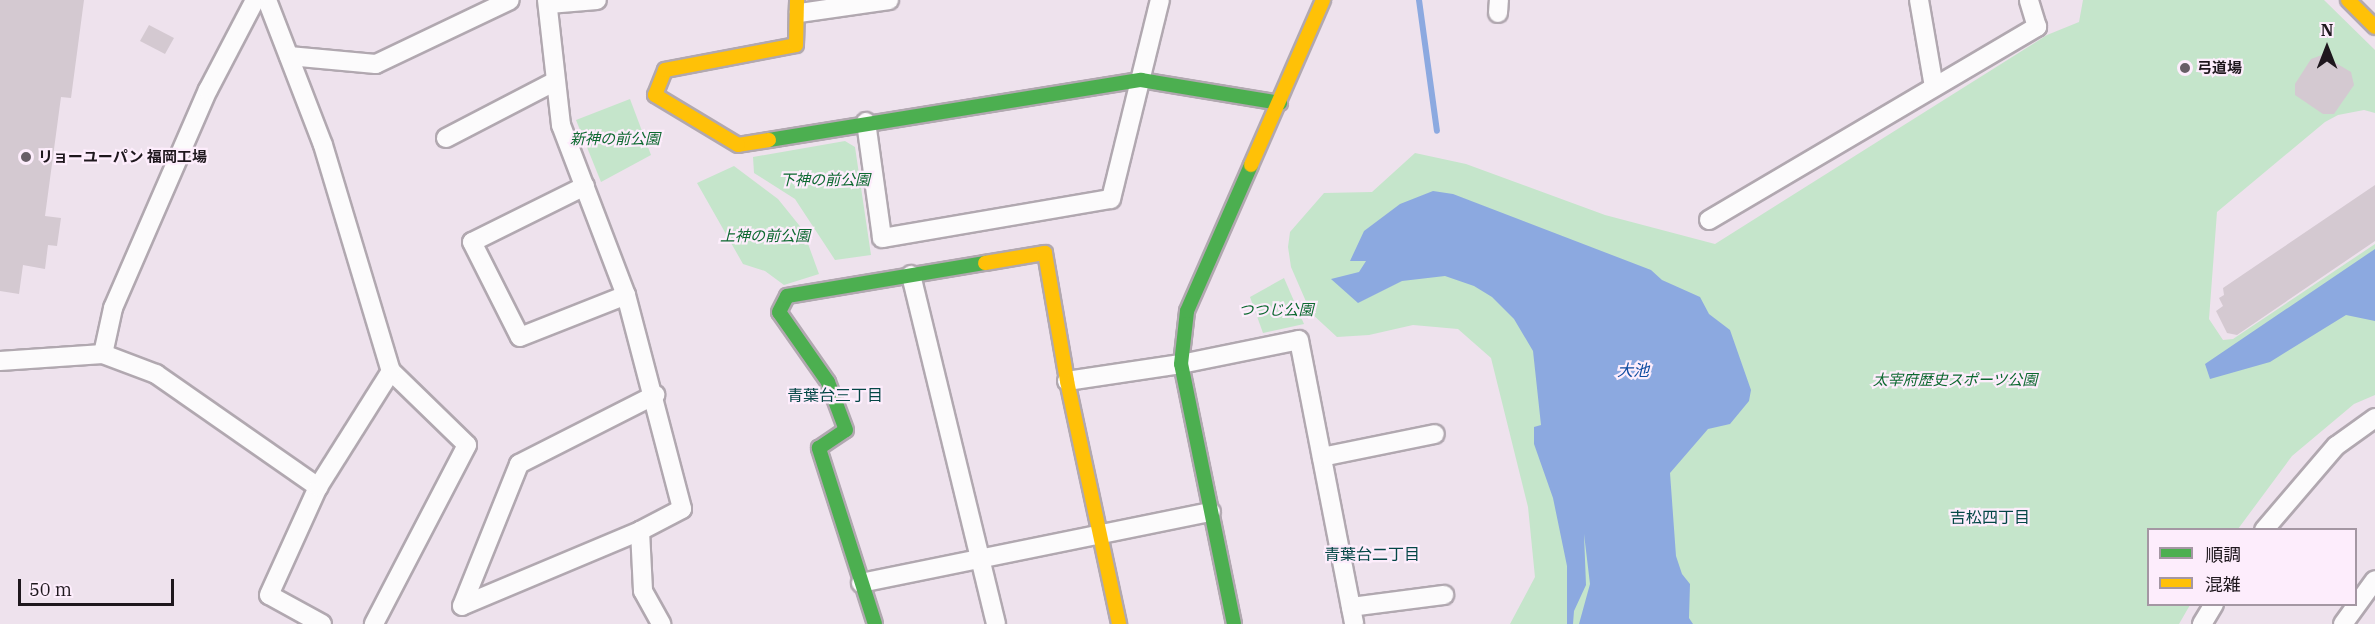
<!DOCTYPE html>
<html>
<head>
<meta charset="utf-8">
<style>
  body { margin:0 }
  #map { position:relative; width:2375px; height:624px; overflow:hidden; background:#eee2ed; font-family:"IBM Plex Serif","Noto Sans JP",serif }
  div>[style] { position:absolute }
  .green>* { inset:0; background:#c5e5cb }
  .water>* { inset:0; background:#8ca9e0 }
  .stream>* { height:6px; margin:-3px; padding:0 3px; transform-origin:3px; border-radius:3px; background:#8ca9e0 }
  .building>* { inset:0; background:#d4c9d1 }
  .roads { filter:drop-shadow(2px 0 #b1a8b0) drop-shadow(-2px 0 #b1a8b0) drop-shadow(0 2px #b1a8b0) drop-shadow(0 -2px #b1a8b0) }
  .street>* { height:18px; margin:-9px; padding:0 9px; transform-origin:9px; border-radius:9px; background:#fcfbfc }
  .fast>* { height:14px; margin:-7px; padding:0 7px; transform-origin:7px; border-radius:7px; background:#4caf50 }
  .slow>* { height:14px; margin:-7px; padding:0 7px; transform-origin:7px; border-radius:7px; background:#ffc107 }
  .dots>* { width:16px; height:16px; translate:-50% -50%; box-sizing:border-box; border:3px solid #fdedfc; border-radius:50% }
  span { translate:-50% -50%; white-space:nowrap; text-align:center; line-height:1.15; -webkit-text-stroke:4.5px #fdedfc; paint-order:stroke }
  .poi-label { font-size:15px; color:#1e171d; font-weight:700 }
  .left { translate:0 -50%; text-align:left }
  .park-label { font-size:15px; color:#0d6930; font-style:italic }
  .water-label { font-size:16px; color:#0e4ba0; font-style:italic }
  .neighbourhood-label { font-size:16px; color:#044746 }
  .legend { position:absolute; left:2147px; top:528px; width:210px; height:78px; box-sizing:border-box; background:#fdedfc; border:2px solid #a497a3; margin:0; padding:8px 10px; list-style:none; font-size:18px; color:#1e171d }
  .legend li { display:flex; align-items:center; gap:12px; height:30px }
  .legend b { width:30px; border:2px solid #a497a3 }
  .north { position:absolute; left:2297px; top:18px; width:60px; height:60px; -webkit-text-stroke:4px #fdedfc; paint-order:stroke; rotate:0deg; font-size:16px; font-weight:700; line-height:24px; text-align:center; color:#1e171d }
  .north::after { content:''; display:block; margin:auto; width:21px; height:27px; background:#1e171d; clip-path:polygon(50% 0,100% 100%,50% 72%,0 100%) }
  .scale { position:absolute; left:18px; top:579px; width:156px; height:27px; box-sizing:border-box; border:3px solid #1e171d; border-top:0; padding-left:8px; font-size:18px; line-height:21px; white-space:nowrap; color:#1e171d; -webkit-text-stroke:4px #fdedfc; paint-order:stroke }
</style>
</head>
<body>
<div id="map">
  <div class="green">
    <div style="clip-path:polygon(2083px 0,2324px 0,2375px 50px,2375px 113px,2364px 110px,2338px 115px,2325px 122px,2217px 212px,2209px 319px,2223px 340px,2233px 339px,2375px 244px,2375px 395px,2354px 404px,2292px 456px,2238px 529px,2148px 530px,2148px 604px,2190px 605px,2179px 624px,1510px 624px,1535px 577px,1528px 507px,1491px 358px,1458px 329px,1413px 325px,1369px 335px,1337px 337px,1311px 313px,1291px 267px,1288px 247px,1290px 232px,1324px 193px,1372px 192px,1415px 153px,1466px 164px,1605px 215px,1715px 244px,2047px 35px,2079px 22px)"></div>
    <div style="clip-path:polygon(630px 99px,651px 155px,601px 182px,576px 120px)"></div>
    <div style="clip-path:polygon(845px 141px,855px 147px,871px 255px,835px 260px,795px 199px,754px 173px,753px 157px)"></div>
    <div style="clip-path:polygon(734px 166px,778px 199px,803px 230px,819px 274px,784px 285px,765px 271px,743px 264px,697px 183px)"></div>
    <div style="clip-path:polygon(1284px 278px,1304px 324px,1263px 333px,1250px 297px)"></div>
  </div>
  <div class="water">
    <div style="clip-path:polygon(1433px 191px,1453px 194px,1651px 270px,1662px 280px,1700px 297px,1709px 314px,1730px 330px,1751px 390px,1749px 401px,1730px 424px,1708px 429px,1670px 473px,1676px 556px,1682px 574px,1690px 584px,1689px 618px,1693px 624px,1579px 624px,1590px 584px,1584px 534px,1586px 585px,1574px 611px,1573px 624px,1567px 624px,1567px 566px,1553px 498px,1534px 444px,1534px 427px,1541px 425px,1533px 351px,1514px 319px,1492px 297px,1474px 286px,1445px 276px,1402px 281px,1358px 303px,1331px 279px,1359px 272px,1366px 261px,1350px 261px,1364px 231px,1400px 204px)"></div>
    <div style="clip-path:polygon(2375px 249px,2375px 321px,2346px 315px,2270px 362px,2210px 379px,2205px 364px)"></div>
  </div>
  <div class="stream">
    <div style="left:1419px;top:0;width:132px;rotate:82.2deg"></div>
  </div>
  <div class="building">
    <div style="clip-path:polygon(0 0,84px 0,71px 98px,61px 97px,45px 216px,61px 218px,57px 246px,48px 245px,45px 269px,23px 265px,19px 294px,0 291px)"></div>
    <div style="clip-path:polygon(149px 25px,174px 38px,165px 54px,140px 41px)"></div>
    <div style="clip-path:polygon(2322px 55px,2351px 72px,2354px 85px,2334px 114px,2323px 114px,2295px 95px,2295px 84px,2311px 59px)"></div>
    <div style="clip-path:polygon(2375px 185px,2375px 241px,2237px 335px,2227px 333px,2216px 311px,2223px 306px,2219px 298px,2224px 295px,2223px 288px)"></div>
  </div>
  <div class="roads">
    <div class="street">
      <div style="left:267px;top:0;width:155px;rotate:68.9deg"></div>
      <div style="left:323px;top:145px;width:236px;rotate:73.3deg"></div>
      <div style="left:391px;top:371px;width:106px;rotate:44.2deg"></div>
      <div style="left:467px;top:445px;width:202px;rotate:117.5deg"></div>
      <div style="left:547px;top:0;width:126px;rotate:83.6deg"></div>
      <div style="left:561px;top:125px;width:182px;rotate:69.1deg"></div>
      <div style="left:626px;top:295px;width:221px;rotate:75.3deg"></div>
      <div style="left:682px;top:509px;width:47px;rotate:152.4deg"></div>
      <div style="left:640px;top:531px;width:60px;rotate:87.1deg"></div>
      <div style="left:643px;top:591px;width:38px;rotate:61deg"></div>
      <div style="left:1919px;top:0;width:88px;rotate:80.2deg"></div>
      <div style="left:549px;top:4px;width:48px;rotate:-4.8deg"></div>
      <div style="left:799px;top:13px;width:91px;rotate:-8.2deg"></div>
      <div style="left:1498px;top:13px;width:13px;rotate:-86deg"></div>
      <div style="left:289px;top:56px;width:87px;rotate:5.3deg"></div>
      <div style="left:376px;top:64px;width:148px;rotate:-25.5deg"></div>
      <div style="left:866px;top:122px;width:117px;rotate:82.1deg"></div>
      <div style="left:882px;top:238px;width:232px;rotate:-9.7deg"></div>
      <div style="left:1111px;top:199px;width:205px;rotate:-76.2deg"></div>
      <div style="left:446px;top:138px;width:122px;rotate:-27.4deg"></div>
      <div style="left:585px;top:186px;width:126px;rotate:153.6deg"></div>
      <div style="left:472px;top:242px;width:106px;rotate:63.2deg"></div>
      <div style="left:520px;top:337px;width:114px;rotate:-21.6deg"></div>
      <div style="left:1709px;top:220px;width:381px;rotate:-30.5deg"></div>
      <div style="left:2037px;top:27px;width:28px;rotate:-107deg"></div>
      <div style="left:911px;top:275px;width:359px;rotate:76.3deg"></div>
      <div style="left:103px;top:354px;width:47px;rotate:-77.7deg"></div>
      <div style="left:113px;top:308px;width:238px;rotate:-66.5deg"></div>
      <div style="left:208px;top:90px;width:102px;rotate:-62.4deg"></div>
      <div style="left:0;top:361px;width:103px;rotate:-3.9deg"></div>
      <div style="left:103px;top:354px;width:57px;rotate:20.7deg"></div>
      <div style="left:156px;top:374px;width:198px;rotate:34.9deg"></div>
      <div style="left:1067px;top:381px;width:115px;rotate:-8.5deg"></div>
      <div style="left:1181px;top:364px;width:120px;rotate:-11.5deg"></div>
      <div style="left:1299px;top:340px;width:289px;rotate:79deg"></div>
      <div style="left:1322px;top:457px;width:115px;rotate:-11.5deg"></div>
      <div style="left:2264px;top:530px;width:111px;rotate:-49.4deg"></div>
      <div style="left:2336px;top:446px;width:48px;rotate:-35.7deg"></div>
      <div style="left:640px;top:531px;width:193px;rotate:157.2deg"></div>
      <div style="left:462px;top:606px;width:153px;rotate:-68.1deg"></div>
      <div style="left:519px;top:464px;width:153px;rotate:-26.9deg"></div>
      <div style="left:861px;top:583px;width:357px;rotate:-11.5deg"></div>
      <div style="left:1351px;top:607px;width:94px;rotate:-7.4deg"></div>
      <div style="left:322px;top:624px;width:60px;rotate:-151.3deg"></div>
      <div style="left:269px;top:595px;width:119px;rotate:-65.6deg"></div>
      <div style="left:318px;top:487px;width:137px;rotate:-57.8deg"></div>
      <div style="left:2202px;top:624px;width:23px;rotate:-59deg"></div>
      <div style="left:2343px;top:624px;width:54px;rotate:-54deg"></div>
    </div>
    <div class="fast">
      <div style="left:769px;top:140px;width:377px;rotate:-9.2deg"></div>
      <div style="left:1141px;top:80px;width:141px;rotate:9.4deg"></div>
      <div style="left:875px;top:624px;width:185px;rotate:-107.7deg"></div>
      <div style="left:819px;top:448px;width:32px;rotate:-34deg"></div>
      <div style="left:846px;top:430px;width:51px;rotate:-110.6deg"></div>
      <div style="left:828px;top:382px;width:85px;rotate:-125deg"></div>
      <div style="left:779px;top:312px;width:18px;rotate:-63deg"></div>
      <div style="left:787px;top:296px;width:201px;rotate:-9.5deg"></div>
      <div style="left:1234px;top:624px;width:265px;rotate:-101.5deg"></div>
      <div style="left:1181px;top:364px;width:53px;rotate:-83.5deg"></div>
      <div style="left:1187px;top:311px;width:159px;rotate:-66.3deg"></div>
    </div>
    <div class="slow">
      <div style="left:2348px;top:0;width:38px;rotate:45deg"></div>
      <div style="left:769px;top:140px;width:31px;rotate:171deg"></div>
      <div style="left:738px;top:145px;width:97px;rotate:-148.9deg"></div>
      <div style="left:655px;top:95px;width:27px;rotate:-68deg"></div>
      <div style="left:665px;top:70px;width:133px;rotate:-10.8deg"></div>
      <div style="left:796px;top:45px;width:45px;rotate:-88.7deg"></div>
      <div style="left:1251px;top:165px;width:180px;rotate:-66.4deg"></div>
      <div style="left:985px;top:263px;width:61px;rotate:-9.5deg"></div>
      <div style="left:1045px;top:253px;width:130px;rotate:80.2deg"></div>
      <div style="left:1067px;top:381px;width:249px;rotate:77.9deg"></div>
    </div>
  </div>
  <div class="dots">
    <div style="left:2185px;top:68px;background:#675e66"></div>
    <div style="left:26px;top:157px;background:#675e66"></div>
  </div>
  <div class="poi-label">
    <span class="left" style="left:2197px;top:68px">弓道場</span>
    <span class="left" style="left:38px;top:157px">リョーユーパン 福岡工場</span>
  </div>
  <div class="park-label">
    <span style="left:615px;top:139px">新神の前公園</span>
    <span style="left:825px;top:180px">下神の前公園</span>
    <span style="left:765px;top:236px">上神の前公園</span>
    <span style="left:1276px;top:310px">つつじ公園</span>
    <span style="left:1955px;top:380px">太宰府歴史スポーツ公園</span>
  </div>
  <div class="water-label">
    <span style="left:1633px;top:370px">大池</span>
  </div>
  <div class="neighbourhood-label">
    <span style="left:835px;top:395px">青葉台三丁目</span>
    <span style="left:1990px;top:517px">吉松四丁目</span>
    <span style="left:1372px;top:554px">青葉台二丁目</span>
  </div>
  <ul class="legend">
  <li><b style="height:8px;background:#4caf50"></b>順調</li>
  <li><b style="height:8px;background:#ffc107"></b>混雑</li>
  </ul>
  <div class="north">N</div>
  <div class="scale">50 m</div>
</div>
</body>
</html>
